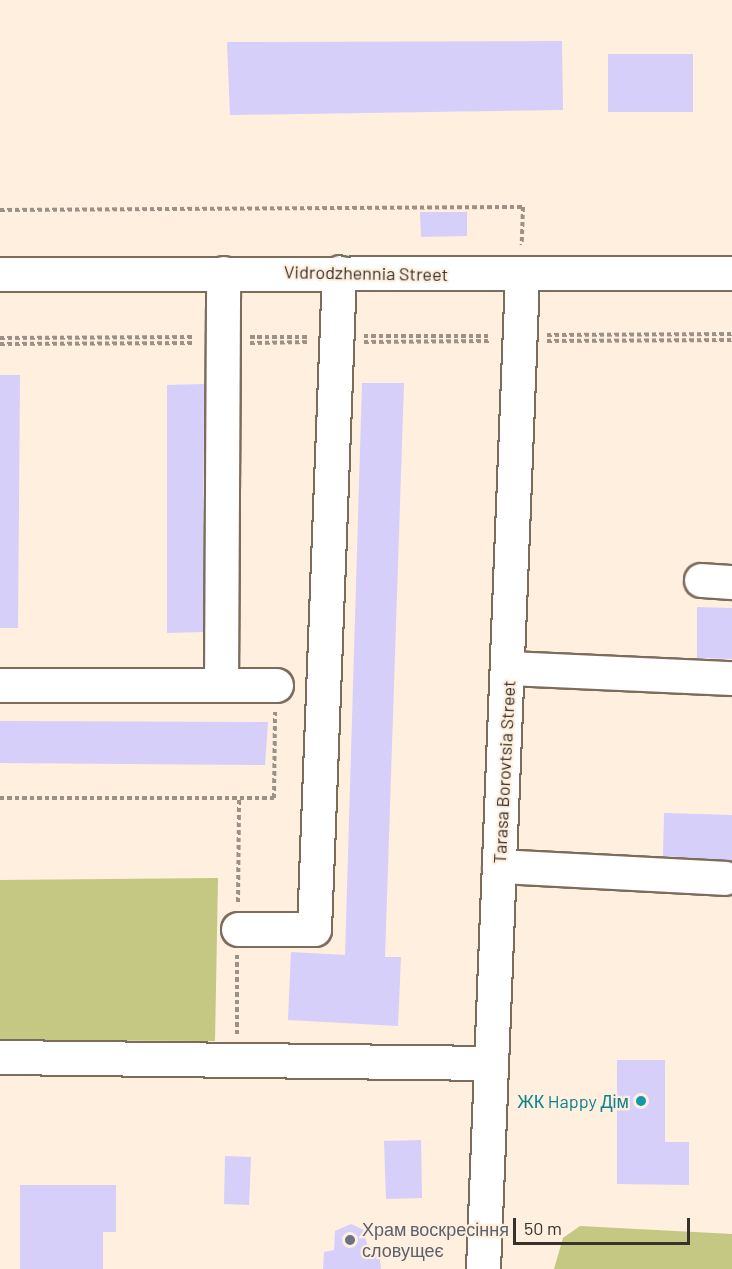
<!DOCTYPE html>
<html>
<head>
<meta charset="utf-8">
<style>
  body { margin:0 }
  #map { position:relative; width:732px; height:1269px; overflow:hidden; background:#feefdf; font-family:Barlow,sans-serif }
  div>[style] { position:absolute }
  .green>* { inset:0; background:#c4c882 }
  .building>* { inset:0; background:#d5cffa }
  .path>* { height:4px; margin-top:-2px; transform-origin:0; background:repeating-linear-gradient(90deg,#9c9185 0 4.5px,transparent 0 7.5px) }
  .roads { filter:drop-shadow(2px 0 #7c6c5b) drop-shadow(-2px 0 #7c6c5b) drop-shadow(0 2px #7c6c5b) drop-shadow(0 -2px #7c6c5b) }
  .minor>* { height:33px; margin:-16.5px; padding:0 16.5px; transform-origin:16.5px; border-radius:16.5px; background:#fff }
  .dots>* { width:16px; height:16px; translate:-50% -50%; box-sizing:border-box; border:3px solid #feefdf; border-radius:50% }
  span { translate:-50% -50%; white-space:nowrap; text-align:center; line-height:1.15; -webkit-text-stroke:4.5px #feefdf; paint-order:stroke }
  .street-label { font-size:18px; color:#39322b }
  .culture-label { font-size:18px; color:#0d838f }
  .right { translate:-100% -50%; text-align:right }
  .worship-label { font-size:18px; color:#5b616d }
  .left { translate:0 -50%; text-align:left }
  .scale { position:absolute; left:513px; top:1218px; width:177px; height:27px; box-sizing:border-box; border:3px solid #39322b; border-top:0; padding-left:8px; font-size:18px; line-height:21px; white-space:nowrap; color:#39322b; -webkit-text-stroke:4px #feefdf; paint-order:stroke }
</style>
</head>
<body>
<div id="map">
  <div class="green">
    <div style="clip-path:polygon(218px 878px,215px 1041px,0 1040px,0 880px)"></div>
    <div style="clip-path:polygon(580px 1226px,732px 1234px,732px 1269px,554px 1269px,563px 1238px)"></div>
  </div>
  <div class="building">
    <div style="clip-path:polygon(562px 41px,563px 110px,230px 115px,227px 42px)"></div>
    <div style="clip-path:polygon(608px 54px,693px 54px,693px 112px,608px 112px)"></div>
    <div style="clip-path:polygon(420px 212px,467px 212px,467px 236px,421px 237px)"></div>
    <div style="clip-path:polygon(0 375px,20px 375px,18px 628px,0 628px)"></div>
    <div style="clip-path:polygon(362px 383px,404px 383px,385px 957px,401px 957px,398px 1026px,288px 1020px,291px 952px,345px 955px)"></div>
    <div style="clip-path:polygon(204px 384px,203px 632px,167px 633px,167px 385px)"></div>
    <div style="clip-path:polygon(697px 607px,732px 608px,732px 659px,697px 658px)"></div>
    <div style="clip-path:polygon(0 721px,268px 722px,265px 765px,0 763px)"></div>
    <div style="clip-path:polygon(664px 813px,732px 815px,732px 861px,663px 856px)"></div>
    <div style="clip-path:polygon(617px 1060px,665px 1060px,665px 1142px,689px 1142px,689px 1185px,617px 1184px)"></div>
    <div style="clip-path:polygon(421px 1140px,422px 1198px,386px 1199px,384px 1141px)"></div>
    <div style="clip-path:polygon(225px 1156px,251px 1157px,249px 1205px,224px 1204px)"></div>
    <div style="clip-path:polygon(20px 1185px,116px 1185px,116px 1232px,103px 1232px,103px 1269px,20px 1269px)"></div>
    <div style="clip-path:polygon(351px 1224px,364px 1230px,368px 1249px,379px 1250px,381px 1269px,323px 1269px,324px 1252px,334px 1250px,335px 1231px)"></div>
  </div>
  <div class="path">
    <div style="left:0;top:210px;width:523px;rotate:-0.33deg"></div>
    <div style="left:523px;top:207px;width:38px;rotate:92deg"></div>
    <div style="left:547px;top:335px;width:185px;rotate:-0.3deg"></div>
    <div style="left:364px;top:336px;width:127px"></div>
    <div style="left:250px;top:337px;width:58px"></div>
    <div style="left:0;top:338px;width:194px;rotate:-0.3deg"></div>
    <div style="left:547px;top:341px;width:185px;rotate:-0.3deg"></div>
    <div style="left:364px;top:342px;width:127px;rotate:-0.5deg"></div>
    <div style="left:250px;top:343px;width:58px;rotate:-1deg"></div>
    <div style="left:0;top:344px;width:194px;rotate:-0.3deg"></div>
    <div style="left:0;top:798px;width:274px"></div>
    <div style="left:274px;top:798px;width:86px;rotate:-89.3deg"></div>
    <div style="left:238px;top:902px;width:104px;rotate:-89.4deg"></div>
    <div style="left:237px;top:1034px;width:79px;rotate:-90deg"></div>
  </div>
  <div class="roads">
    <div class="minor">
      <div style="left:0;top:274px;width:732px;rotate:-0.08deg"></div>
      <div style="left:701px;top:580px;width:31px;rotate:4deg"></div>
      <div style="left:509px;top:668px;width:223px;rotate:2.6deg"></div>
      <div style="left:0;top:685px;width:276px"></div>
      <div style="left:221px;top:685px;width:412px;rotate:-89.7deg"></div>
      <div style="left:499px;top:866px;width:226px;rotate:3deg"></div>
      <div style="left:238px;top:929px;width:76px"></div>
      <div style="left:314px;top:929px;width:657px;rotate:-87.82deg"></div>
      <div style="left:0;top:1057px;width:491px;rotate:0.7deg"></div>
      <div style="left:483px;top:1269px;width:995px;rotate:-87.75deg"></div>
    </div>
  </div>
  <div class="dots">
    <div style="left:641px;top:1101px;background:#0f9aa8"></div>
    <div style="left:350px;top:1240px;background:#6b7280"></div>
  </div>
  <div class="street-label">
    <span style="left:366px;top:273px;rotate:1deg">Vidrodzhennia Street</span>
    <span style="left:504px;top:772px;rotate:-87deg">Tarasa Borovtsia Street</span>
  </div>
  <div class="culture-label">
    <span class="right" style="left:629px;top:1101px">ЖК Happy Дім</span>
  </div>
  <div class="worship-label">
    <span class="left" style="left:362px;top:1240px">Храм воскресіння<br>словущеє</span>
  </div>
  <div class="scale">50 m</div>
</div>
</body>
</html>
